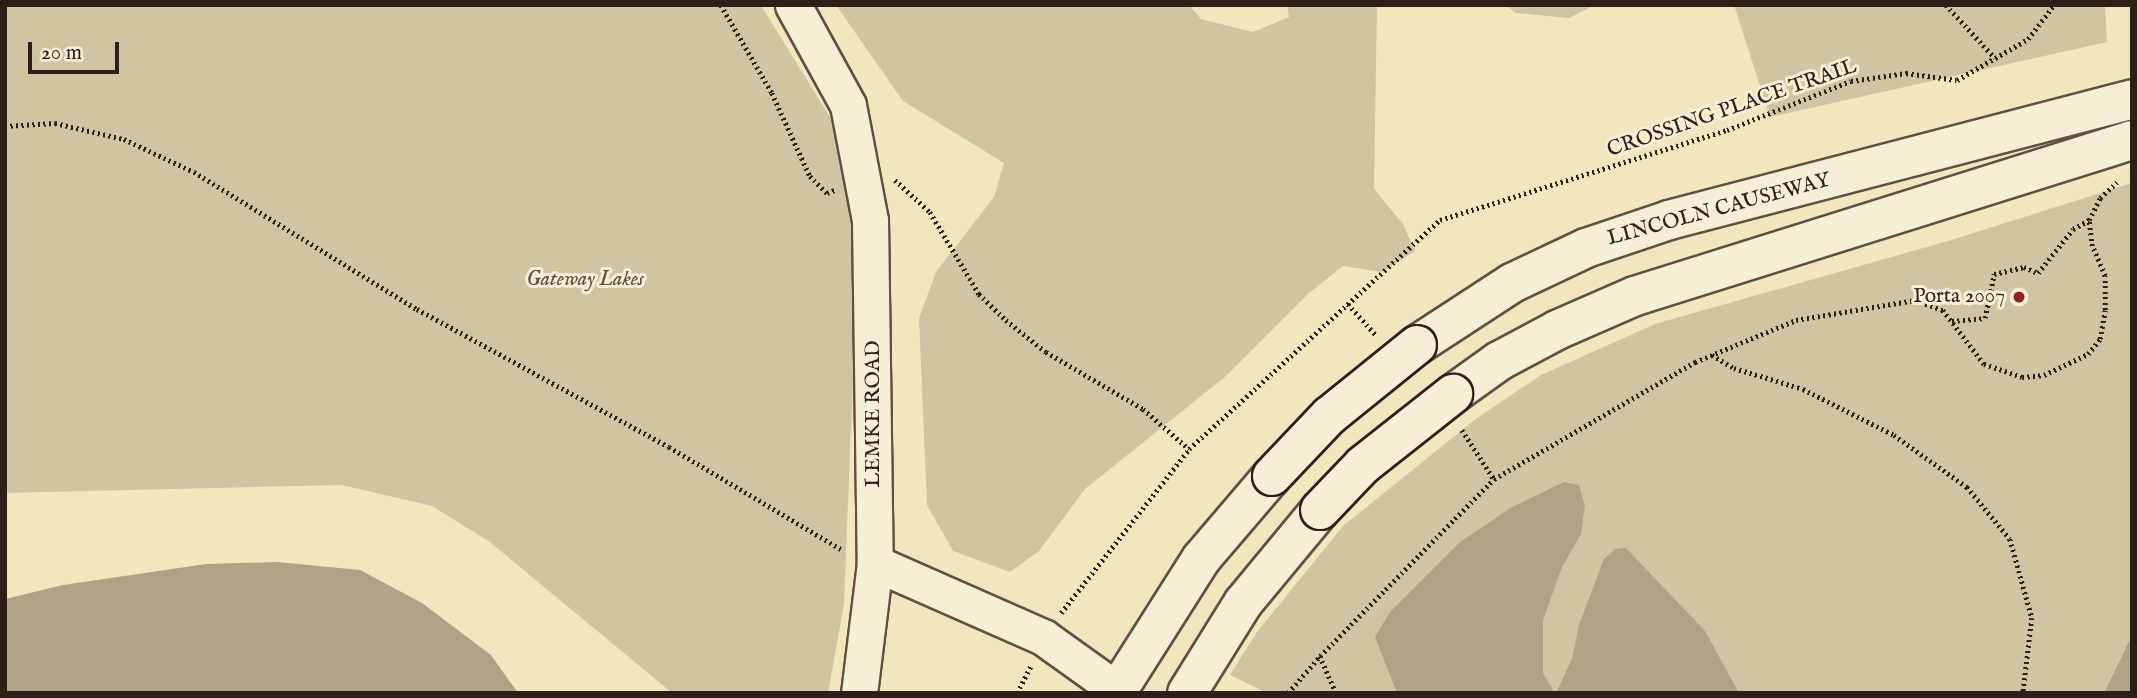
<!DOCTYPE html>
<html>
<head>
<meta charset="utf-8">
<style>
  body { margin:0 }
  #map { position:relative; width:2137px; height:698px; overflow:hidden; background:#f3e6bf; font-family:"IM FELL English",serif }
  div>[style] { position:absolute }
  .green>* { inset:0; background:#d1c4a3 }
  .water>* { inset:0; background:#b0a286 }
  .path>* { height:4.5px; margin-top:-2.25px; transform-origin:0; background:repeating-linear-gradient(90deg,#2d1f18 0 2px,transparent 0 5.5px) }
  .roads { filter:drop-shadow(2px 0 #5e5142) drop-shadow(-2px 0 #5e5142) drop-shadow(0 2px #5e5142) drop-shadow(0 -2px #5e5142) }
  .minor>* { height:35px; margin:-17.5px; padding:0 17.5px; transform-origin:17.5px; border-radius:17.5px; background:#f7efd5 }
  .secondary>* { height:38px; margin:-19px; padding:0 19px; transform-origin:19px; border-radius:19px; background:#f7efd5 }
  .bridges { filter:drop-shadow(2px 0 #2d1f18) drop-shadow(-2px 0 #2d1f18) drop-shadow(0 2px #2d1f18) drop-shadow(0 -2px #2d1f18) }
  .secondary-bridge>* { height:38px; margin:-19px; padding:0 19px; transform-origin:19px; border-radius:19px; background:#f7efd5 }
  .dots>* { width:19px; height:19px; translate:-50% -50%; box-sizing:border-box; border:4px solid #f7efd5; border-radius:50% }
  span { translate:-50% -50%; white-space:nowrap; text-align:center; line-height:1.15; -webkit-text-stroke:6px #f7efd5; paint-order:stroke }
  .street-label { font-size:21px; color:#2d1f18 }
  .park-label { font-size:21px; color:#5e5142; font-style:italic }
  .poi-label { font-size:21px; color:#2d1f18 }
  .right { translate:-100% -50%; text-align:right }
  .frame { position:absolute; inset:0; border:7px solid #2d1f18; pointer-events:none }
  .scale { position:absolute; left:28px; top:42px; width:91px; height:32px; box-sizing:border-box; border:4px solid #2d1f18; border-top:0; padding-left:9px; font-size:21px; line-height:24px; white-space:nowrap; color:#2d1f18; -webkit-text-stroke:5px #f7efd5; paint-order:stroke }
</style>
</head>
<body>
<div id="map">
  <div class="green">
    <div style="clip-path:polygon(5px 5px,761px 5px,847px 145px,860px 205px,844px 604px,828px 693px,672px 693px,490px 542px,432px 506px,342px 485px,5px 493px)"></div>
    <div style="clip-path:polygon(836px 5px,1189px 5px,1201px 19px,1253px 32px,1289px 17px,1287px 5px,1377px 5px,1374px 189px,1403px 224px,1415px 251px,1382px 272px,1343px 266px,1309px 293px,1226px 376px,1085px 489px,1039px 551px,1010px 572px,953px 551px,927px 505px,919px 318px,936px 272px,994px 197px,1004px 163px,903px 101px)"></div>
    <div style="clip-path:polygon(1506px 5px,1595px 5px,1569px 18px,1515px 13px)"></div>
    <div style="clip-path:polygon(1734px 5px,2105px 5px,2107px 42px,1770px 117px)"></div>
    <div style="clip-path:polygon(2132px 183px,2132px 635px,2104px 693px,1267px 693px,1230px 675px,1257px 632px,1343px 526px,1477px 418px,1541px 375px,1655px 324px,1948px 241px)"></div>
  </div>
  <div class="water">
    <div style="clip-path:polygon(1564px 482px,1579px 485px,1585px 506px,1581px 534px,1562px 567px,1543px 620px,1543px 673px,1555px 693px,1397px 693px,1375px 637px,1390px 612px,1460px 542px,1512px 507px)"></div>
    <div style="clip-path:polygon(1626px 548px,1705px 631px,1739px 693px,1556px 693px,1572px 659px,1579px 625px,1604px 559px,1615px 549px)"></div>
    <div style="clip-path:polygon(277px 562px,360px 570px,422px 603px,491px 655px,518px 693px,5px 693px,5px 599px,63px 585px,206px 564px)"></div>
    <div style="clip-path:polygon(2132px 635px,2132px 693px,2104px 693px)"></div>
  </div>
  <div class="path">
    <div style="left:721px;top:5px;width:102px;rotate:59.9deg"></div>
    <div style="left:772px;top:93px;width:91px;rotate:65.4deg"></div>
    <div style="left:810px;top:176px;width:24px;rotate:45deg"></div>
    <div style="left:827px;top:193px;width:8px;rotate:-23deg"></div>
    <div style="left:1946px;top:5px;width:72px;rotate:47.2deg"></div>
    <div style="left:5px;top:126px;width:50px;rotate:-3.4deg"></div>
    <div style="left:55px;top:123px;width:71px;rotate:13.1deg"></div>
    <div style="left:124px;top:139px;width:77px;rotate:25.2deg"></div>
    <div style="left:194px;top:172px;width:262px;rotate:31.6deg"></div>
    <div style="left:417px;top:309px;width:287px;rotate:28.7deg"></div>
    <div style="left:669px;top:447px;width:200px;rotate:30.7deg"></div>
    <div style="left:895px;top:180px;width:47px;rotate:42.4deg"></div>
    <div style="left:930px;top:212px;width:96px;rotate:59.1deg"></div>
    <div style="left:979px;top:294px;width:37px;rotate:44deg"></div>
    <div style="left:1006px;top:320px;width:51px;rotate:38.7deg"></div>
    <div style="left:1046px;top:352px;width:113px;rotate:30.4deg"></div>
    <div style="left:1143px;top:409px;width:61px;rotate:41deg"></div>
    <div style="left:1348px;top:304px;width:42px;rotate:47.9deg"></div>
    <div style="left:1952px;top:321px;width:33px;rotate:-5deg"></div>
    <div style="left:1985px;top:318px;width:45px;rotate:-78.4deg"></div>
    <div style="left:1994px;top:274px;width:31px;rotate:-13deg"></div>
    <div style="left:2024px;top:267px;width:15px;rotate:23deg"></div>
    <div style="left:2038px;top:273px;width:56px;rotate:-51.5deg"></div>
    <div style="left:2073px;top:229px;width:18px;rotate:-29deg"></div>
    <div style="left:1712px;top:355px;width:26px;rotate:31deg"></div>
    <div style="left:1734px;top:368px;width:72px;rotate:16.9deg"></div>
    <div style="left:1803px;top:389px;width:102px;rotate:26.8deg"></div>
    <div style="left:1894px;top:435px;width:90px;rotate:35.5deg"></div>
    <div style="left:1967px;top:487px;width:67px;rotate:50.4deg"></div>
    <div style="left:2010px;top:539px;width:82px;rotate:74.4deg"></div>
    <div style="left:2032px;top:618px;width:76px;rotate:96.8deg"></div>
    <div style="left:1462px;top:430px;width:59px;rotate:56.9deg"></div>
    <div style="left:1061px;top:613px;width:208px;rotate:-52deg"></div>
    <div style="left:1189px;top:449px;width:340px;rotate:-42.4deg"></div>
    <div style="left:1440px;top:220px;width:301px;rotate:-17.4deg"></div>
    <div style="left:1727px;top:130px;width:133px;rotate:-21.6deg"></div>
    <div style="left:1851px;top:81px;width:56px;rotate:-8.3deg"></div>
    <div style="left:1906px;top:73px;width:51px;rotate:7.8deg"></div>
    <div style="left:1957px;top:80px;width:82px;rotate:-30deg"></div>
    <div style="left:2028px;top:39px;width:43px;rotate:-52.6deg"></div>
    <div style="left:1320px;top:656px;width:248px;rotate:-45.5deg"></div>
    <div style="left:1494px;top:479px;width:233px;rotate:-30.2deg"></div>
    <div style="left:1695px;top:362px;width:109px;rotate:-22.6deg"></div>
    <div style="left:1796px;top:320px;width:121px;rotate:-9.5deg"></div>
    <div style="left:1915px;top:300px;width:30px;rotate:20deg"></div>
    <div style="left:1943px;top:310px;width:68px;rotate:52.8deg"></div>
    <div style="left:1984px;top:364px;width:40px;rotate:18.9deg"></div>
    <div style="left:2022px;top:377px;width:22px;rotate:-5deg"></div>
    <div style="left:2044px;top:375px;width:49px;rotate:-25.5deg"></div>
    <div style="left:2088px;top:354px;width:19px;rotate:-51deg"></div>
    <div style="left:2100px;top:339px;width:29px;rotate:-80deg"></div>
    <div style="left:2105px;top:310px;width:34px;rotate:-90deg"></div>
    <div style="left:2105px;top:276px;width:33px;rotate:-113deg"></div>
    <div style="left:2092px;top:246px;width:26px;rotate:-97deg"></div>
    <div style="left:2089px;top:220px;width:25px;rotate:-63deg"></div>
    <div style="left:2100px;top:198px;width:23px;rotate:-43deg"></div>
    <div style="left:1017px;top:693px;width:31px;rotate:-63deg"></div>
    <div style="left:1288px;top:693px;width:49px;rotate:-49.1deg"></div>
    <div style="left:1320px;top:656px;width:40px;rotate:66.6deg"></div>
  </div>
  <div class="roads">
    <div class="minor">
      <div style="left:793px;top:5px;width:114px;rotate:61.2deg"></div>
      <div style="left:848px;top:105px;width:117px;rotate:79.2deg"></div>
      <div style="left:870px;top:220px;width:343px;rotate:89.2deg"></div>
      <div style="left:875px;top:563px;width:131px;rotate:97deg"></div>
      <div style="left:875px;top:563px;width:184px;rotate:23.8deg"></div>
      <div style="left:1043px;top:637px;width:91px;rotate:35.6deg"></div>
    </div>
    <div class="secondary">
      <div style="left:1417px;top:345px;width:113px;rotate:-33.1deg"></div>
      <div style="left:1512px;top:283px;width:82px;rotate:-25.3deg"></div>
      <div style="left:1586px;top:248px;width:88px;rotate:-18.6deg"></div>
      <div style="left:1669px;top:220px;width:479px;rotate:-14.6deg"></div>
      <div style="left:1453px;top:394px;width:57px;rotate:-35.7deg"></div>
      <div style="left:1499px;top:361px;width:66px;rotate:-28.1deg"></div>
      <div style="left:1557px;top:330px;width:85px;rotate:-23.6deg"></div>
      <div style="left:1635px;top:296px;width:521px;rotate:-17.43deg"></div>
      <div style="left:1116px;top:693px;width:159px;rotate:-57.6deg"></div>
      <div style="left:1201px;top:559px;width:109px;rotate:-49.5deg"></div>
      <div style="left:1187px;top:693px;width:106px;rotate:-58.1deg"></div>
      <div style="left:1243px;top:603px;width:121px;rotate:-50.4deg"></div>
    </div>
  </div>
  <div class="bridges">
    <div class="secondary-bridge">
      <div style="left:1272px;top:476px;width:83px;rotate:-46.5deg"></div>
      <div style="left:1329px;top:416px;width:113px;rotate:-38.9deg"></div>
      <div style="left:1320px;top:510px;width:62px;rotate:-46.3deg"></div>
      <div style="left:1363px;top:465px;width:115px;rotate:-38.3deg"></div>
    </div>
  </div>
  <div class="dots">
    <div style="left:2019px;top:297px;background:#8f2418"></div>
  </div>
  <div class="street-label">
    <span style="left:1732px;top:109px;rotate:-19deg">CROSSING PLACE TRAIL</span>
    <span style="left:1719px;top:210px;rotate:-15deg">LINCOLN CAUSEWAY</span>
    <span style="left:874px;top:414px;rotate:-90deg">LEMKE ROAD</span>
  </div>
  <div class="park-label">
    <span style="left:585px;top:280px">Gateway Lakes</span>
  </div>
  <div class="poi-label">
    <span class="right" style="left:2005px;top:297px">Porta 2007</span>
  </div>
  <div class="frame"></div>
  <div class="scale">20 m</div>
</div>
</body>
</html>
